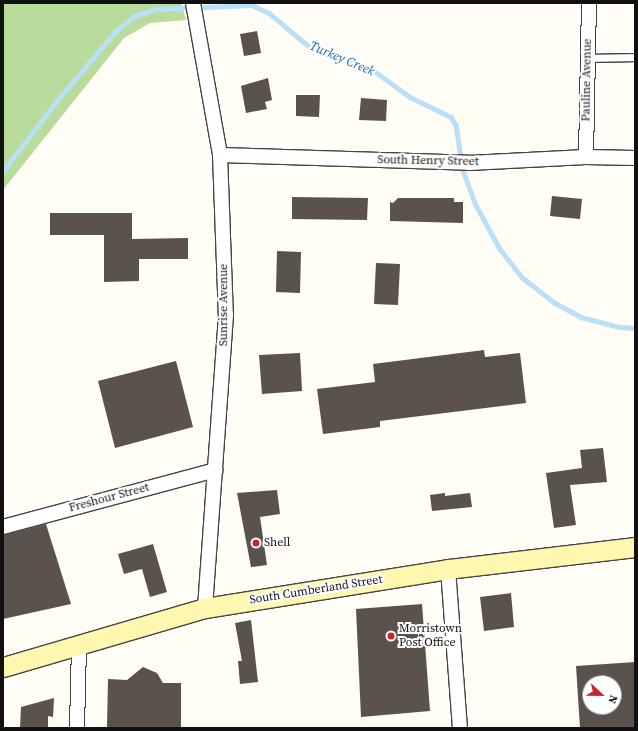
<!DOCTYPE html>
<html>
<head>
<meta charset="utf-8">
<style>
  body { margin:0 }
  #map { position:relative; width:638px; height:731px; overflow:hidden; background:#fffdf5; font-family:"Source Serif 4",serif }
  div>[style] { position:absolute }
  .forest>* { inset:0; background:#b9dc9c }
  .stream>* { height:4.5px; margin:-2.25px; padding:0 2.25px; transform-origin:2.25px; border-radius:2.25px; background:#b9e0f7 }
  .building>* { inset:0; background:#5a524d }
  .roads { filter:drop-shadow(1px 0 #444) drop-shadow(-1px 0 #444) drop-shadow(0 1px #444) drop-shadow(0 -1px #444) }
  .lane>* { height:7px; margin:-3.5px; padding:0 3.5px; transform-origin:3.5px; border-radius:3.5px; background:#fff }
  .street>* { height:14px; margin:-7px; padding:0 7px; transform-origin:7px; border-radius:7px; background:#fff }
  .secondary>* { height:19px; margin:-9.5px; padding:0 9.5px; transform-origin:9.5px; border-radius:9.5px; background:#fff6b0 }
  .dots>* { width:11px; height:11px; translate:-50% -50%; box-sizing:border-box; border:2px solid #fff; border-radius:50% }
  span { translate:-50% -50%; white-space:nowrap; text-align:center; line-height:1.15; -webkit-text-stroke:4px #fff; paint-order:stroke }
  .street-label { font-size:12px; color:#111 }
  .poi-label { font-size:12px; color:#111 }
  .left { translate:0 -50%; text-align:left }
  .water-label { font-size:13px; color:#1768a6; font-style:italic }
  .frame { position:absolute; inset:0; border:4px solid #111; pointer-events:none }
  .north { position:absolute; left:582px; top:675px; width:40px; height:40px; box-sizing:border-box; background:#fff; border:1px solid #a0a0a0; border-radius:50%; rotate:112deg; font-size:11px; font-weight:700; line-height:16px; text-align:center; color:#111 }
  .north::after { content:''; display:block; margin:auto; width:14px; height:18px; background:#c4262e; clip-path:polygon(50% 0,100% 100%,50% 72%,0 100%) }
</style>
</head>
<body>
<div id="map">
  <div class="forest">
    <div style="clip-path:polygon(3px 3px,181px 3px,186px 20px,150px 23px,124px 38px,3px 190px)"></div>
  </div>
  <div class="stream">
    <div style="left:3px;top:171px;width:87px;rotate:-52.5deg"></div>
    <div style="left:56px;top:102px;width:92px;rotate:-49.9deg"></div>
    <div style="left:115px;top:32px;width:25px;rotate:-40deg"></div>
    <div style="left:134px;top:16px;width:24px;rotate:-17deg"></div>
    <div style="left:157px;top:9px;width:95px;rotate:-2.4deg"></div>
    <div style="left:252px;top:5px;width:19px;rotate:25deg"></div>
    <div style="left:269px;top:13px;width:55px;rotate:39.8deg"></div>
    <div style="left:311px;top:48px;width:66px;rotate:19.5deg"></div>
    <div style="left:373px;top:70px;width:46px;rotate:36.1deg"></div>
    <div style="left:410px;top:97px;width:46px;rotate:26deg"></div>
    <div style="left:451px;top:117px;width:9px;rotate:58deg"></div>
    <div style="left:456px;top:125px;width:46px;rotate:81.2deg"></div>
    <div style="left:463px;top:170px;width:37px;rotate:70deg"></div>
    <div style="left:476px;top:205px;width:50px;rotate:61.4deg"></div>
    <div style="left:500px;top:249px;width:37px;rotate:52deg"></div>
    <div style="left:523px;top:278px;width:41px;rotate:38deg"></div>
    <div style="left:555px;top:303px;width:30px;rotate:28deg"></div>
    <div style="left:581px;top:317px;width:40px;rotate:14.4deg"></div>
    <div style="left:620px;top:327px;width:15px;rotate:4deg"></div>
  </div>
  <div class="building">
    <div style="clip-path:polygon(257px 31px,261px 53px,244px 56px,240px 34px)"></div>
    <div style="clip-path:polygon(268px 78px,272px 100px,265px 102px,267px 109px,246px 113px,241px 86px)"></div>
    <div style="clip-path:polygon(296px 95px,320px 95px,319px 117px,296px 116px)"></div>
    <div style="clip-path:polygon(361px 98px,387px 100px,386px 121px,359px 120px)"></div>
    <div style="clip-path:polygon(552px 196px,582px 199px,580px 219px,550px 216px)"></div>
    <div style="clip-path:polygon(292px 197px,368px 198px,367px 220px,292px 219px)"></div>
    <div style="clip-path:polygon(398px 198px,454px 198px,454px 202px,463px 202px,463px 223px,390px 221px,390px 202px,393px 203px)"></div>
    <div style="clip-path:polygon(50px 213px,132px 213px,132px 239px,188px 238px,188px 259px,139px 259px,139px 281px,104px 282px,104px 235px,50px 235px)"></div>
    <div style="clip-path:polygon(277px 251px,301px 252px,300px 293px,276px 292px)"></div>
    <div style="clip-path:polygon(376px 263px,400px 264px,398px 305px,374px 304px)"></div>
    <div style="clip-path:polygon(484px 350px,485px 357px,520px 353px,526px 403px,380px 421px,380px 427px,323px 434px,317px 389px,375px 382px,373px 364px)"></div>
    <div style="clip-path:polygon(300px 353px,302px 391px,262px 394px,259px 355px)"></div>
    <div style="clip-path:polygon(176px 361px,193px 427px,115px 448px,98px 381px)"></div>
    <div style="clip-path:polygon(603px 448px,607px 482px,570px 485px,576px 525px,554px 528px,546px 473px,582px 468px,580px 450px)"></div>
    <div style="clip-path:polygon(277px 490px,280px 514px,260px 517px,267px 565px,251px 567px,237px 493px)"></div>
    <div style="clip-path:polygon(445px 493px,445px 496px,470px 493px,472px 507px,432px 511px,430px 495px)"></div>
    <div style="clip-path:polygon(46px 524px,71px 604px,3px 619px,3px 535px)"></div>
    <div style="clip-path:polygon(153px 544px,167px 592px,150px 597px,142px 569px,124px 574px,118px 554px)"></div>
    <div style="clip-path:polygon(511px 593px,514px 627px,484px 631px,480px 597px)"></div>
    <div style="clip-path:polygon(422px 604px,430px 711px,361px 717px,356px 609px)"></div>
    <div style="clip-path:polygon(251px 620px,258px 682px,240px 684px,238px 661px,242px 661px,235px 623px)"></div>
    <div style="clip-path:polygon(evenodd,635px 662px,635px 728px,580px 728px,576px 666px,635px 662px,590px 683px,614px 683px,614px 707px,590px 707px,590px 683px)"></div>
    <div style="clip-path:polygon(143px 667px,157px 673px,163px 683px,181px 683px,181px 728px,107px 727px,108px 679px,127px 680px)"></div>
    <div style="clip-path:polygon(54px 698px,53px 717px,48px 716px,48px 728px,20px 728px,21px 707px)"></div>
  </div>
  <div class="roads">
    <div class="lane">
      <div style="left:588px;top:58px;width:47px;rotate:-1.2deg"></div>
    </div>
    <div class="street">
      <div style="left:193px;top:3px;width:154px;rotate:79.9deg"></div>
      <div style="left:220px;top:155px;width:160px;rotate:87.9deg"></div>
      <div style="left:226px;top:315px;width:294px;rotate:94.1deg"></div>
      <div style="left:220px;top:155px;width:249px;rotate:1.8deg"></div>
      <div style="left:469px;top:163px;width:117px;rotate:-2.9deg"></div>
      <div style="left:586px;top:157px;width:49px;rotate:1.2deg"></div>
      <div style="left:586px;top:157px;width:154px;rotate:-88.9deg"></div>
      <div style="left:3px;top:527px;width:220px;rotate:-15deg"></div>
      <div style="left:448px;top:569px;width:159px;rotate:85.7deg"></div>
      <div style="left:77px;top:728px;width:83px;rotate:-88.6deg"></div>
    </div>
    <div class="secondary">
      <div style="left:3px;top:667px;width:210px;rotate:-16.3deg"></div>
      <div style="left:205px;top:608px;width:246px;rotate:-9.1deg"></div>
      <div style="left:448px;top:569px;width:188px;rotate:-6.7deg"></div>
    </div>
  </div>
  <div class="dots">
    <div style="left:256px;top:543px;background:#c4262e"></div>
    <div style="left:391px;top:636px;background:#c4262e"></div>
  </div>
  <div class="street-label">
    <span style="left:587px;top:80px;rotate:-89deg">Pauline Avenue</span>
    <span style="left:428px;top:161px;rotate:1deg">South Henry Street</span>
    <span style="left:224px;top:305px;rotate:-90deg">Sunrise Avenue</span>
    <span style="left:109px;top:498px;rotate:-15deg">Freshour Street</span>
    <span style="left:316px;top:590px;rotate:-9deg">South Cumberland Street</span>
  </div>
  <div class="poi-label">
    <span class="left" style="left:264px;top:543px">Shell</span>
    <span class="left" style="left:399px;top:636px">Morristown<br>Post Office</span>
  </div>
  <div class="water-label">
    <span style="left:342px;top:59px;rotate:23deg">Turkey Creek</span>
  </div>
  <div class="frame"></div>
  <div class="north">N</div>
</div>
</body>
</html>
